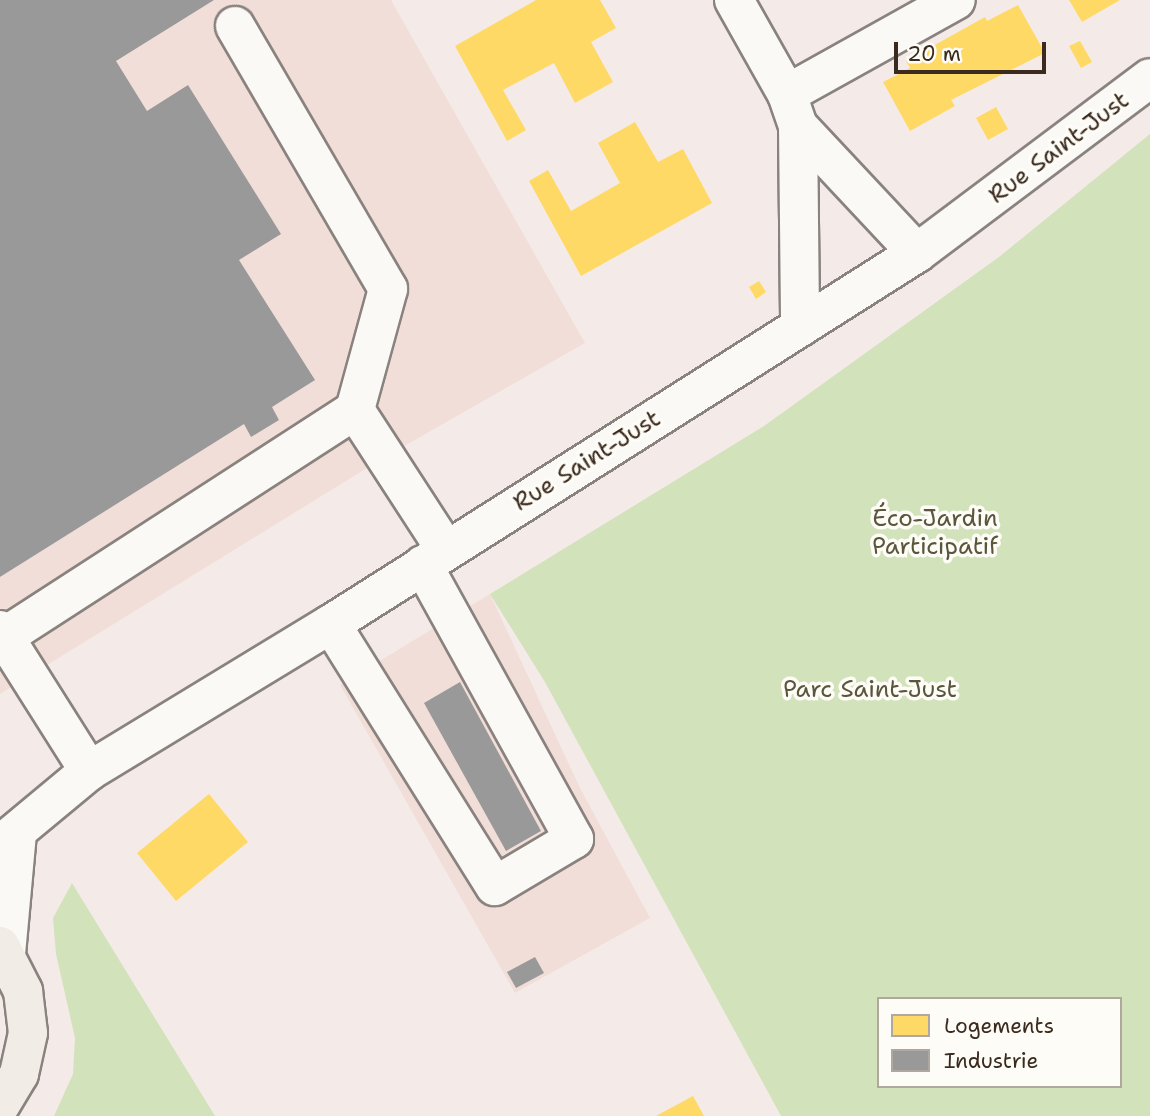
<!DOCTYPE html>
<html>
<head>
<meta charset="utf-8">
<style>
  body { margin:0 }
  #map { position:relative; width:1150px; height:1116px; overflow:hidden; background:#f4ebe8; font-family:"Shantell Sans",sans-serif }
  div>[style] { position:absolute }
  .built>* { inset:0; background:#f2ded8 }
  .green>* { inset:0; background:#d2e2bb }
  .homes>* { inset:0; background:#ffd966 }
  .industry>* { inset:0; background:#999 }
  .roads { filter:drop-shadow(2px 0 #89827e) drop-shadow(-2px 0 #89827e) drop-shadow(0 2px #89827e) drop-shadow(0 -2px #89827e) }
  .minor>* { height:38px; margin:-19px; padding:0 19px; transform-origin:19px; border-radius:19px; background:#faf9f6 }
  .major>* { height:38px; margin:-19px; padding:0 19px; transform-origin:19px; border-radius:19px; background:#f1ece5 }
  span { translate:-50% -50%; white-space:nowrap; text-align:center; line-height:1.15; -webkit-text-stroke:7px #fdfcf7; paint-order:stroke }
  .street-label { font-size:24px; color:#3b2a1e }
  .park-label { font-size:24px; color:#5a563c }
  .legend { position:absolute; left:877px; top:997px; width:245px; height:91px; box-sizing:border-box; background:#fdfcf7; border:2px solid #afa8a0; margin:0; padding:9px 12px; list-style:none; font-size:21px; color:#3b2a1e }
  .legend li { display:flex; align-items:center; gap:14px; height:35px }
  .legend b { width:35px; border:2px solid #afa8a0 }
  .scale { position:absolute; left:894px; top:42px; width:152px; height:32px; box-sizing:border-box; border:4px solid #3b2a1e; border-top:0; padding-left:9px; font-size:21px; line-height:24px; white-space:nowrap; color:#3b2a1e; -webkit-text-stroke:5px #fdfcf7; paint-order:stroke }
</style>
</head>
<body>
<div id="map">
  <div class="built">
    <div style="clip-path:polygon(0 0,391px 0,585px 343px,385px 457px,0 694px)"></div>
    <div style="clip-path:polygon(490px 594px,579px 786px,650px 918px,515px 993px,340px 685px)"></div>
  </div>
  <div class="green">
    <div style="clip-path:polygon(evenodd,1150px 134px,1150px 1116px,781px 1116px,545px 682px,490px 594px,764px 426px,999px 257px,1150px 134px,879px 999px,1120px 999px,1120px 1086px,879px 1086px,879px 999px)"></div>
    <div style="clip-path:polygon(72px 883px,215px 1116px,54px 1116px,73px 1074px,75px 1038px,56px 954px,53px 918px)"></div>
  </div>
  <div class="homes">
    <div style="clip-path:polygon(536px 0,600px 0,616px 28px,591px 42px,613px 82px,575px 103px,554px 63px,503px 90px,526px 130px,507px 141px,455px 46px)"></div>
    <div style="clip-path:polygon(1069px 0,1120px 0,1082px 22px)"></div>
    <div style="clip-path:polygon(1018px 5px,1045px 53px,951px 100px,955px 106px,910px 131px,883px 82px,910px 68px,906px 61px,985px 17px,987px 21px)"></div>
    <div style="clip-path:polygon(1080px 41px,1092px 62px,1081px 68px,1069px 46px)"></div>
    <div style="clip-path:polygon(996px 107px,1008px 129px,988px 140px,976px 118px)"></div>
    <div style="clip-path:polygon(635px 122px,658px 162px,683px 149px,712px 203px,581px 276px,529px 181px,548px 170px,571px 211px,620px 183px,598px 143px)"></div>
    <div style="clip-path:polygon(759px 281px,766px 292px,756px 299px,749px 287px)"></div>
    <div style="clip-path:polygon(209px 794px,248px 842px,176px 901px,137px 853px)"></div>
    <div style="clip-path:polygon(693px 1096px,704px 1116px,656px 1116px)"></div>
  </div>
  <div class="industry">
    <div style="clip-path:polygon(0 0,214px 0,116px 61px,147px 111px,188px 85px,281px 234px,239px 260px,315px 380px,272px 407px,279px 420px,251px 437px,244px 424px,0 577px)"></div>
    <div style="clip-path:polygon(460px 682px,541px 831px,506px 851px,424px 703px)"></div>
    <div style="clip-path:polygon(535px 957px,544px 973px,516px 988px,507px 972px)"></div>
  </div>
  <div class="roads">
    <div class="minor">
      <div style="left:734px;top:0;width:108px;rotate:60.6deg"></div>
      <div style="left:787px;top:94px;width:34px;rotate:71deg"></div>
      <div style="left:798px;top:126px;width:201px;rotate:89.4deg"></div>
      <div style="left:235px;top:26px;width:304px;rotate:59.8deg"></div>
      <div style="left:388px;top:289px;width:125px;rotate:105.3deg"></div>
      <div style="left:355px;top:410px;width:167px;rotate:57deg"></div>
      <div style="left:787px;top:94px;width:193px;rotate:-29.1deg"></div>
      <div style="left:798px;top:126px;width:174px;rotate:46.9deg"></div>
      <div style="left:331px;top:624px;width:309px;rotate:58deg"></div>
      <div style="left:495px;top:886px;width:92px;rotate:-30.7deg"></div>
      <div style="left:574px;top:839px;width:313px;rotate:-118.9deg"></div>
      <div style="left:0;top:630px;width:167px;rotate:57.7deg"></div>
      <div style="left:4px;top:637px;width:418px;rotate:-32.9deg"></div>
      <div style="left:0;top:845px;width:116px;rotate:-39.7deg"></div>
      <div style="left:89px;top:771px;width:283px;rotate:-31.3deg"></div>
      <div style="left:331px;top:624px;width:694px;rotate:-32.34deg"></div>
      <div style="left:917px;top:253px;width:291px;rotate:-36.9deg"></div>
      <div style="left:6px;top:954px;width:122px;rotate:-84.8deg"></div>
    </div>
    <div class="major">
      <div style="left:0;top:946px;width:51px;rotate:62.9deg"></div>
      <div style="left:23px;top:991px;width:42px;rotate:83.2deg"></div>
      <div style="left:28px;top:1033px;width:42px;rotate:102.4deg"></div>
      <div style="left:19px;top:1074px;width:37px;rotate:121deg"></div>
    </div>
  </div>
  <div class="street-label">
    <span style="left:1059px;top:148px;rotate:-37deg">Rue Saint-Just</span>
    <span style="left:587px;top:461px;rotate:-32deg">Rue Saint-Just</span>
  </div>
  <div class="park-label">
    <span style="left:935px;top:533px">Éco-Jardin<br>Participatif</span>
    <span style="left:870px;top:690px">Parc Saint-Just</span>
  </div>
  <ul class="legend">
  <li><b style="height:19px;background:#ffd966"></b>Logements</li>
  <li><b style="height:19px;background:#999"></b>Industrie</li>
  </ul>
  <div class="scale">20 m</div>
</div>
</body>
</html>
